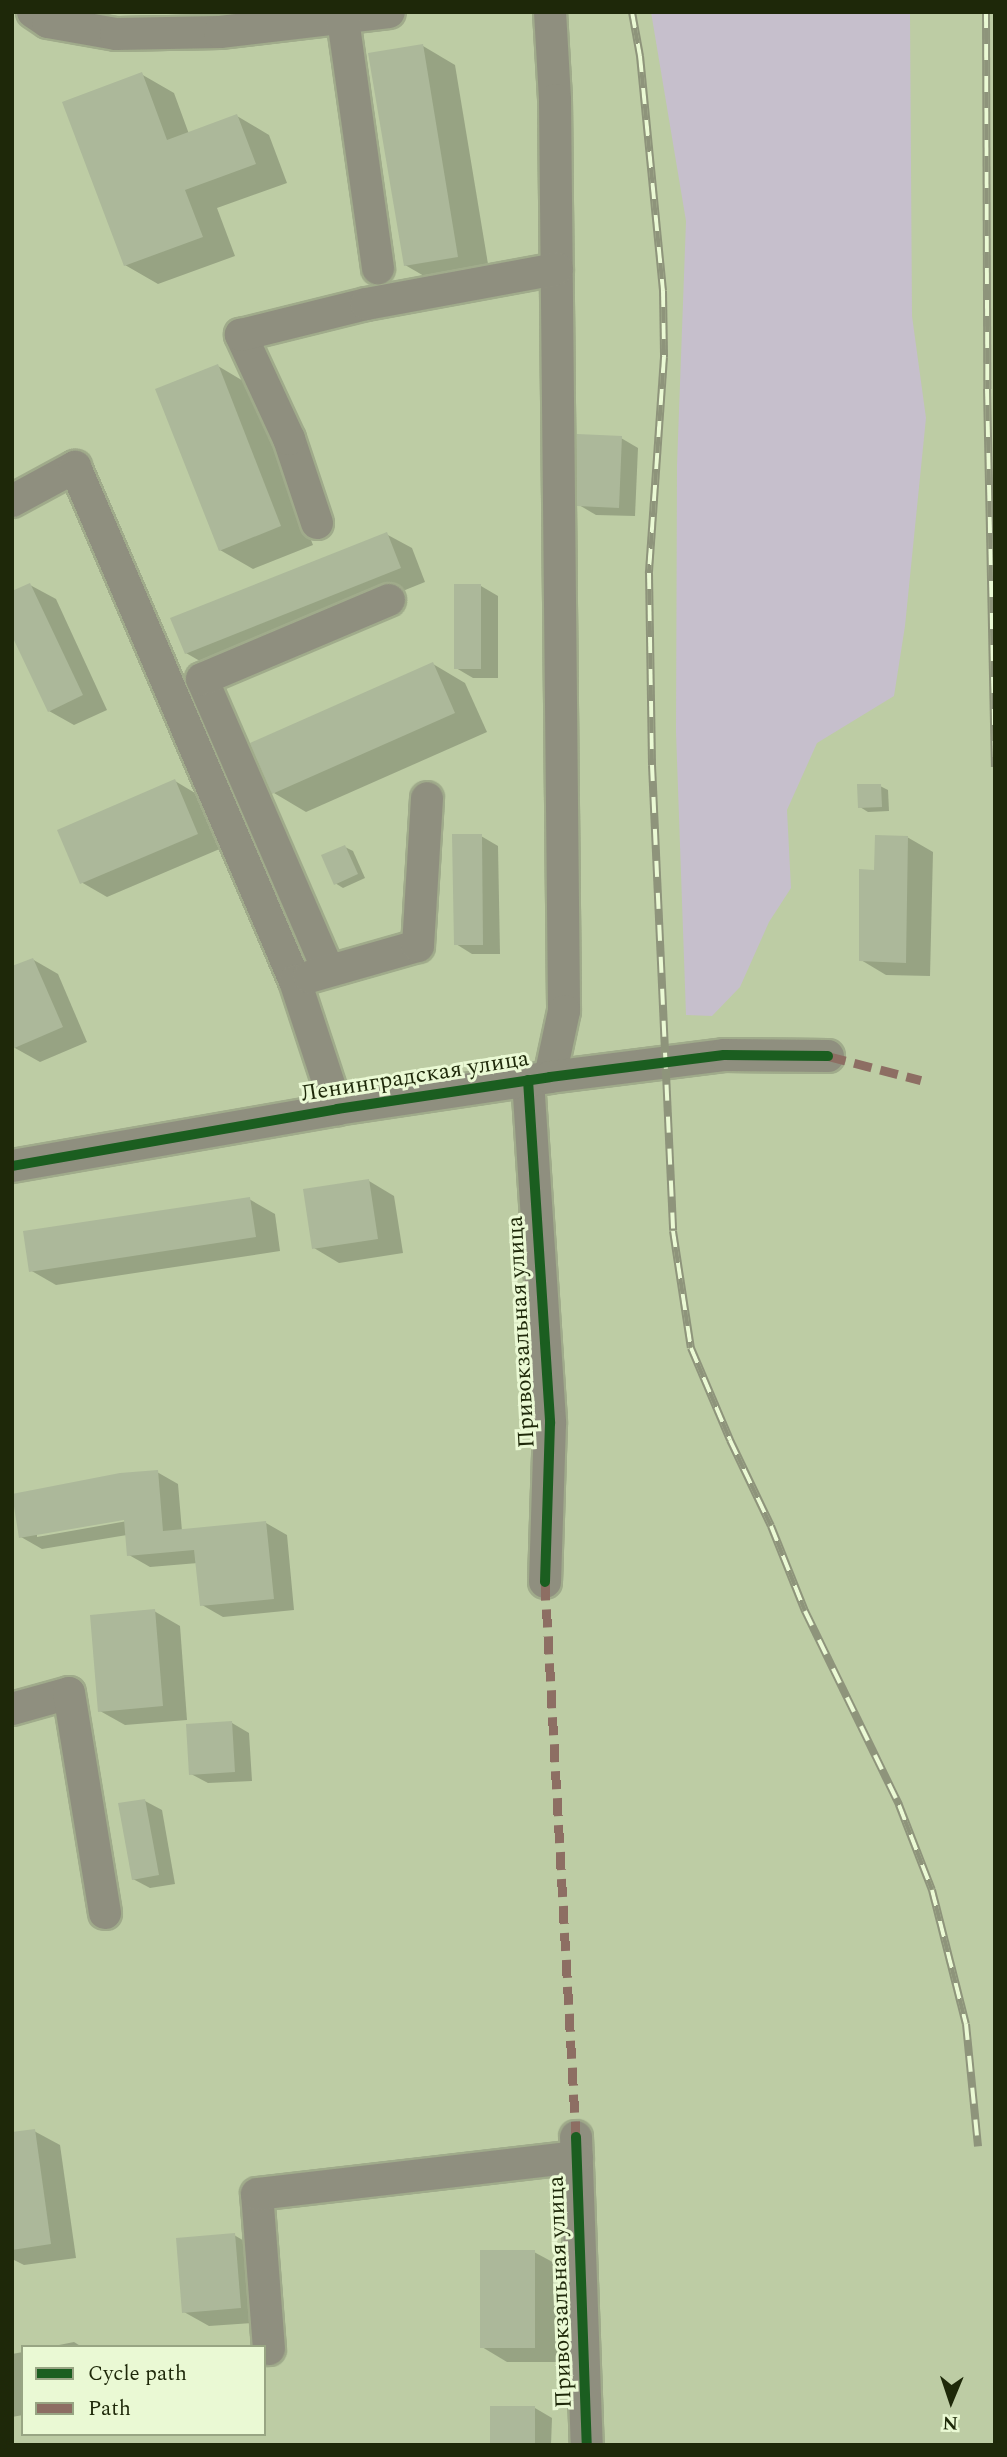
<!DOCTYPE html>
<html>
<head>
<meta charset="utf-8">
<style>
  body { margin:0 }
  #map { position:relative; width:1007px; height:2457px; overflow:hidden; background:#bdcca4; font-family:Spectral,serif }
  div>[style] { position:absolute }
  .green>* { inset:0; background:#c6bfcc }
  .shadow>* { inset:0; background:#0003 }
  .building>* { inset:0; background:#acb89a }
  .roads { filter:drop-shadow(2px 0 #a0ab8b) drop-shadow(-2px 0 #a0ab8b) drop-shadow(0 2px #a0ab8b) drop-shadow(0 -2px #a0ab8b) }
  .minor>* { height:32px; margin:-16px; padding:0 16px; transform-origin:16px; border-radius:16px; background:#8f8f7f }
  .rail>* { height:8px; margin-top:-4px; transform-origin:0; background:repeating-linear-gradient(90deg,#eaf9d4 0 16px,#8e947b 0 32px); box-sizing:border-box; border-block:2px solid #8e947b }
  .quiet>* { height:9px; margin-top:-4.5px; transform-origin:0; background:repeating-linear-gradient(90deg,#8d6e63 0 18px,transparent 0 27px) }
  .cycleway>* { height:10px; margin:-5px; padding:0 5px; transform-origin:5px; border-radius:5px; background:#1b5e20 }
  span { translate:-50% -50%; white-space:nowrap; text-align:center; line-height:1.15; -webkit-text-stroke:6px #eaf9d4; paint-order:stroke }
  .street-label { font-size:23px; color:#1e2809 }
  .frame { position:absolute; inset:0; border:14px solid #1e2809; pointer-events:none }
  .legend { position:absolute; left:21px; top:2345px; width:245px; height:91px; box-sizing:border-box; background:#eaf9d4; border:2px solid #98a583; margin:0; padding:9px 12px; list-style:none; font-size:21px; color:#1e2809 }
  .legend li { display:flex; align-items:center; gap:14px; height:35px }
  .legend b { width:35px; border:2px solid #98a583 }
  .north { position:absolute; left:916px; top:2366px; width:70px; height:70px; -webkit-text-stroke:5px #eaf9d4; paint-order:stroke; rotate:182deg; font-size:19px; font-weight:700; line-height:28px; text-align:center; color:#1e2809 }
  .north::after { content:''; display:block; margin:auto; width:24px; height:32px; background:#1e2809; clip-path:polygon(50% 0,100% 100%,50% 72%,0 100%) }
</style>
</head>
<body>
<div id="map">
  <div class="green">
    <div style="clip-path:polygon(651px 12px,910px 12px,912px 316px,926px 418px,905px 626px,894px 696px,817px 743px,787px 810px,791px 888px,769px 922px,740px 987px,712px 1016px,686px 1015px,676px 732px,677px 465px,686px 221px)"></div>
  </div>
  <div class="shadow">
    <div style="clip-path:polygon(423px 46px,455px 65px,490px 276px,438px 284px,405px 265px)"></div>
    <div style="clip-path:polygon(141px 74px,174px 93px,189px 134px,237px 116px,269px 135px,287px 183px,217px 208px,235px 256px,158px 284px,125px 265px)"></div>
    <div style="clip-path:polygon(218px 366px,250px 385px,313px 545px,253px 569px,220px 550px)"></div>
    <div style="clip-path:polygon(621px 438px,638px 448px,635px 516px,596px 515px,579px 505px)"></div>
    <div style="clip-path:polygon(386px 534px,412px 548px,425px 582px,212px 668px,186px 653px)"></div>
    <div style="clip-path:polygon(30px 585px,56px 599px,107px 710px,74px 725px,49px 711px)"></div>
    <div style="clip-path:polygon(481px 586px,498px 596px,498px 678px,473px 678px,456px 668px)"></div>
    <div style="clip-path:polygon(433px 664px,465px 683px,487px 732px,306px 812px,274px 793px)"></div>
    <div style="clip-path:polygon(175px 781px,200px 796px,222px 848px,107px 897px,81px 882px)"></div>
    <div style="clip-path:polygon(880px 786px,888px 790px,889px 811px,868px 812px,860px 807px)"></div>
    <div style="clip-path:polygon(481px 836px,498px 846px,500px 954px,472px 954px,456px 944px)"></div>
    <div style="clip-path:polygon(907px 837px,933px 852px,930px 976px,886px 975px,861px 960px,876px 872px)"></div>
    <div style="clip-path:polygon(345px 847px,353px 851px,365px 878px,343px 888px,335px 883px)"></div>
    <div style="clip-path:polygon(32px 959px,58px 974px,87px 1042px,40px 1062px,15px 1048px)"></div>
    <div style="clip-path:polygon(369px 1181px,394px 1196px,403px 1253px,339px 1263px,314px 1248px)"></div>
    <div style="clip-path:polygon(249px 1199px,275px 1214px,280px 1251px,56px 1285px,30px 1270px)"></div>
    <div style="clip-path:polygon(evenodd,157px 1472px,178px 1484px,182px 1531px,266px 1523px,287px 1535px,294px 1610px,223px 1617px,202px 1605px,198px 1563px,150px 1567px,129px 1555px,127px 1535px,42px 1549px,21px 1537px,157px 1472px,132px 1517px,133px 1520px,37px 1537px,37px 1533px,132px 1517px)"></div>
    <div style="clip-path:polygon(154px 1611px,180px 1626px,187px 1720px,125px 1725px,100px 1711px)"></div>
    <div style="clip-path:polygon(232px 1723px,249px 1733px,252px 1781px,208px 1783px,191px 1774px)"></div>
    <div style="clip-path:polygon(145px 1801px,162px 1810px,175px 1884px,150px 1888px,133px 1879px)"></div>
    <div style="clip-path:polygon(34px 2131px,60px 2145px,76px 2258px,24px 2265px,12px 2259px,12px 2134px)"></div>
    <div style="clip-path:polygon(234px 2235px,260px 2250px,266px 2322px,209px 2326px,184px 2312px)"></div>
    <div style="clip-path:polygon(534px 2252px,560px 2266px,559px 2362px,507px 2362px,482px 2347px)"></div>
    <div style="clip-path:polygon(74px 2342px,82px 2347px,49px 2347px)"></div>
    <div style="clip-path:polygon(23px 2352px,23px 2415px,12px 2417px,12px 2354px)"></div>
    <div style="clip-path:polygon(535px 2408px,552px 2418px,551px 2445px,492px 2445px)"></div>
  </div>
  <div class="building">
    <div style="clip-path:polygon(423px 44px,458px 257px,404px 266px,368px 53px)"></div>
    <div style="clip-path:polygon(142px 72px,167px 140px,237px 114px,256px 164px,185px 190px,203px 237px,124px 266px,62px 102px)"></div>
    <div style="clip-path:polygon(218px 364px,281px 526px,219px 551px,155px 389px)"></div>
    <div style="clip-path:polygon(577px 434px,622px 436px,619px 508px,577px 506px)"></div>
    <div style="clip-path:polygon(387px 532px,401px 568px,185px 654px,170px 618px)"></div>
    <div style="clip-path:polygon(30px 583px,83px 695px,48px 712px,12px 636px,12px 591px)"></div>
    <div style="clip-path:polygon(454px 584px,481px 584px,481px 669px,454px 669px)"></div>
    <div style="clip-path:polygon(433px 662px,455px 713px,272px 794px,250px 743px)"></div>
    <div style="clip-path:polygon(175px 779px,198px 834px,80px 884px,57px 830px)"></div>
    <div style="clip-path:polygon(857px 784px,881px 784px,882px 807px,858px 808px)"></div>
    <div style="clip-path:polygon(452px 834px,482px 834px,483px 945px,454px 945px)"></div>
    <div style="clip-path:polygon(875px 835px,908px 836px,906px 963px,859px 961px,859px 869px,874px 870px)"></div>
    <div style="clip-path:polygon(345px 845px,358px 874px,334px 885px,321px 855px)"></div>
    <div style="clip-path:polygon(33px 958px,63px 1027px,12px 1049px,12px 966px)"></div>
    <div style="clip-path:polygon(369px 1179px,378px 1239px,312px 1249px,303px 1189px)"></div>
    <div style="clip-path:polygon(250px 1197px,256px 1237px,29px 1272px,23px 1231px)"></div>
    <div style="clip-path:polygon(158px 1470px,163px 1531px,266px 1521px,274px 1599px,200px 1606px,194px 1550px,127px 1556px,124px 1520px,19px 1538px,12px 1494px,120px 1473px)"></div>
    <div style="clip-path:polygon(155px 1609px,163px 1706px,98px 1712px,90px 1615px)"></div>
    <div style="clip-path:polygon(232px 1721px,235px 1772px,189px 1775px,186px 1724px)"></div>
    <div style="clip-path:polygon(145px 1799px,159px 1875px,132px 1880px,118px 1803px)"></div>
    <div style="clip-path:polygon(35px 2129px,51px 2244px,12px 2250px,12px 2132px)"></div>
    <div style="clip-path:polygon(235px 2233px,241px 2308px,182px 2313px,176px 2238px)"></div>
    <div style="clip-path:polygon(480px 2250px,535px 2250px,535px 2348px,480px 2348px)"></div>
    <div style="clip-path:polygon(490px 2406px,535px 2406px,535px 2445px,490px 2445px)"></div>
  </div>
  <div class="roads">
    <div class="minor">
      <div style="left:33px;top:12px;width:18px;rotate:34deg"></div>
      <div style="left:48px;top:22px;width:69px;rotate:10deg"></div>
      <div style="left:116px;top:34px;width:104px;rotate:-1.1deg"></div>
      <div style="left:220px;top:32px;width:170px;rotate:-6.7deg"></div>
      <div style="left:342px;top:12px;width:259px;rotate:82deg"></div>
      <div style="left:550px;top:12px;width:88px;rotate:86.7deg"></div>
      <div style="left:555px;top:100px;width:911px;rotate:89.43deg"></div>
      <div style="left:564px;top:1011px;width:67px;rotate:102deg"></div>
      <div style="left:12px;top:501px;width:72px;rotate:-28.4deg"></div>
      <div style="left:75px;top:467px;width:559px;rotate:66.83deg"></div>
      <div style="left:295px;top:981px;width:135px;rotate:71.8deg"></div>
      <div style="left:317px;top:523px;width:89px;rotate:-108.4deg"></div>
      <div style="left:289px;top:439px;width:115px;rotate:-114.8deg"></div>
      <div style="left:241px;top:335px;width:129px;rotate:-13.9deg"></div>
      <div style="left:366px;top:304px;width:194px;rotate:-10.4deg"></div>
      <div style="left:328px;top:970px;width:317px;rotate:-113.4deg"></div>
      <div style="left:202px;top:679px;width:203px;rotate:-22.9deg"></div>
      <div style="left:309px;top:977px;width:113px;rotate:-15.9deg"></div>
      <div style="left:418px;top:946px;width:148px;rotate:-86.5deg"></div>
      <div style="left:528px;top:1080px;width:344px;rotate:86.3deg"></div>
      <div style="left:550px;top:1423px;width:159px;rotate:91.8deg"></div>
      <div style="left:12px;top:1166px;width:330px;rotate:-9.9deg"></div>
      <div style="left:337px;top:1109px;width:215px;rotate:-8.5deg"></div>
      <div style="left:550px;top:1077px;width:175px;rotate:-7.2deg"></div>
      <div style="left:724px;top:1055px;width:104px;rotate:0.6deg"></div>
      <div style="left:12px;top:1709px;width:59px;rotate:-15.7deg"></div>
      <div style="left:69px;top:1693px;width:223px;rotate:80.7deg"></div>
      <div style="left:576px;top:2137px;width:308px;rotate:88deg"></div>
      <div style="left:269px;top:2349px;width:155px;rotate:-94.4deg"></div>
      <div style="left:257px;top:2194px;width:322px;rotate:-6.6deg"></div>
    </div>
  </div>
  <div class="rail">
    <div style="left:632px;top:12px;width:45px;rotate:79.7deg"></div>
    <div style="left:640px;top:56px;width:236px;rotate:84.4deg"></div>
    <div style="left:663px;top:291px;width:66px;rotate:89.1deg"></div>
    <div style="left:664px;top:357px;width:217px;rotate:94deg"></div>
    <div style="left:649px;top:573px;width:192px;rotate:89.1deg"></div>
    <div style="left:652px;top:765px;width:466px;rotate:87.4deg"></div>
    <div style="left:673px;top:1231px;width:118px;rotate:81.3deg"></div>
    <div style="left:691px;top:1348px;width:100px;rotate:67deg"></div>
    <div style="left:730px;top:1440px;width:95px;rotate:64.5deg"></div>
    <div style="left:771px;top:1526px;width:92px;rotate:68.2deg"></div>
    <div style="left:805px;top:1611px;width:216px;rotate:64.1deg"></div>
    <div style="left:899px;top:1805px;width:91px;rotate:68.8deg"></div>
    <div style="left:932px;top:1890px;width:138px;rotate:75.8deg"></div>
    <div style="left:966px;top:2024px;width:123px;rotate:84.4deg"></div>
    <div style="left:986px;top:12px;width:377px;rotate:89.8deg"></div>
    <div style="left:987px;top:389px;width:378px;rotate:88.8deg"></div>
  </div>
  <div class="quiet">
    <div style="left:828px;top:1056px;width:96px;rotate:14.5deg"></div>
    <div style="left:545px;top:1582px;width:556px;rotate:86.8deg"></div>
  </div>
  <div class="cycleway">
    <div style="left:528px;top:1080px;width:344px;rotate:86.3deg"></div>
    <div style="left:550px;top:1423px;width:159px;rotate:91.8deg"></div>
    <div style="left:12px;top:1166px;width:330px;rotate:-9.9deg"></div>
    <div style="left:337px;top:1109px;width:215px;rotate:-8.5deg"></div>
    <div style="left:550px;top:1077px;width:175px;rotate:-7.2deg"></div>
    <div style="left:724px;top:1055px;width:104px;rotate:0.6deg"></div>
    <div style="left:576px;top:2137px;width:308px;rotate:88deg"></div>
  </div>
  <div class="street-label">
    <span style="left:415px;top:1077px;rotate:-9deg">Ленинградская улица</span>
    <span style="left:522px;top:1332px;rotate:-93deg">Привокзальная улица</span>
    <span style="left:561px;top:2292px;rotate:-92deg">Привокзальная улица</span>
  </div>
  <div class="frame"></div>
  <ul class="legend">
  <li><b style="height:9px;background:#1b5e20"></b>Cycle path</li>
  <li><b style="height:9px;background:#8d6e63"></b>Path</li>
  </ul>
  <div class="north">N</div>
</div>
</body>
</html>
